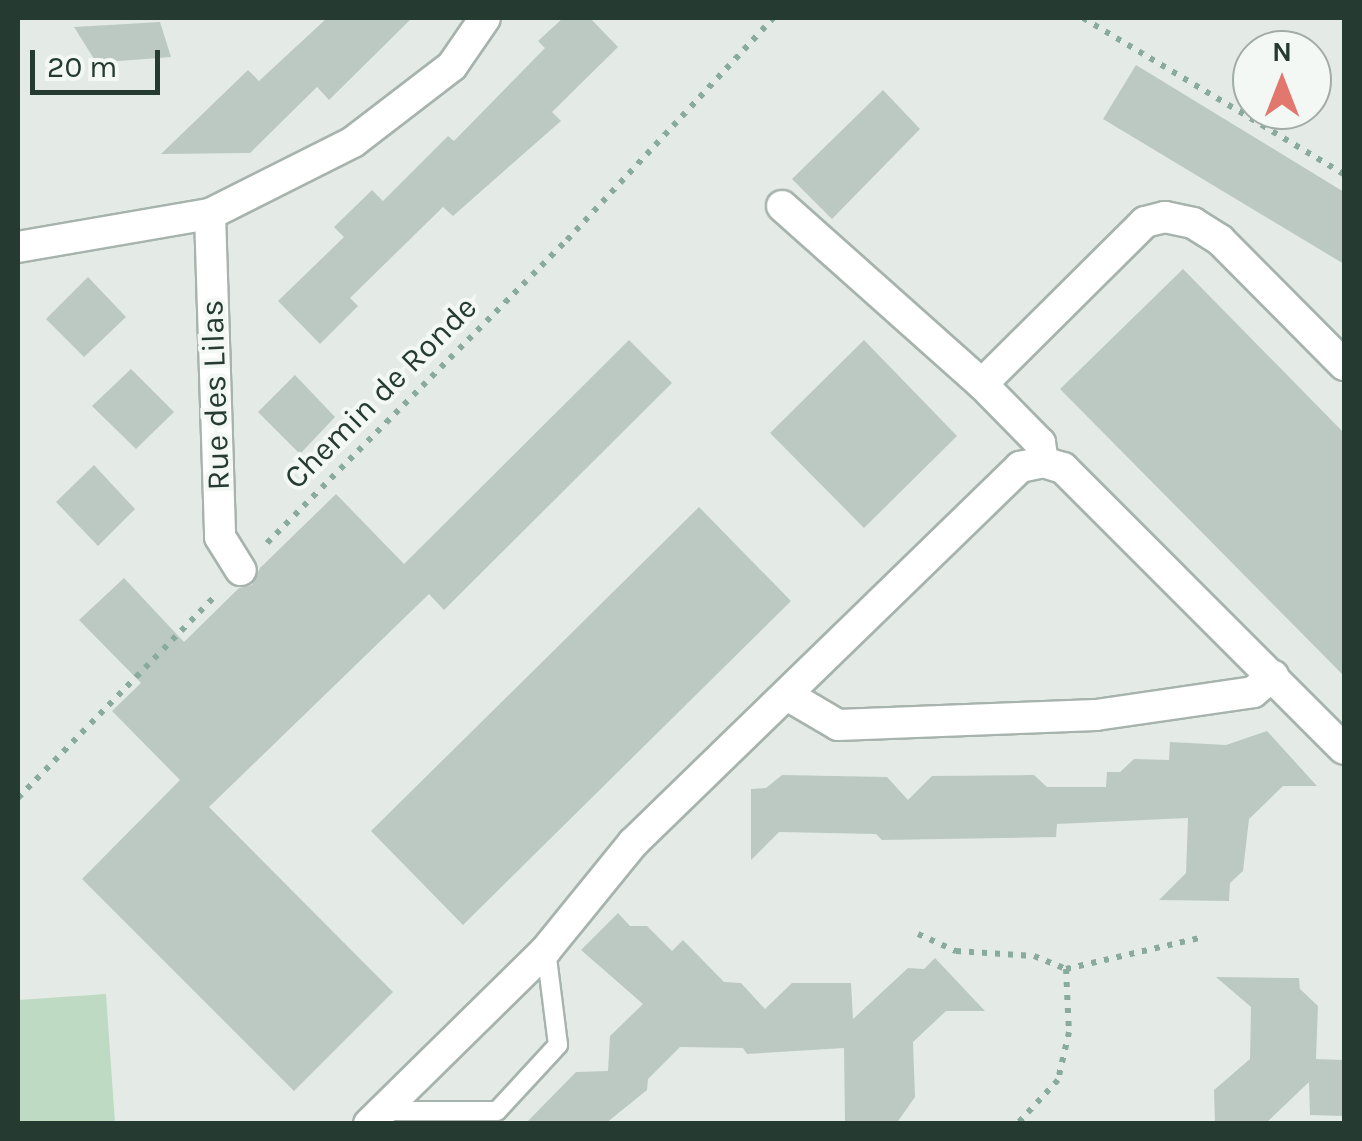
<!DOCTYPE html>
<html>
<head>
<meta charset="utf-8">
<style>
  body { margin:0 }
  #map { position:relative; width:1362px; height:1141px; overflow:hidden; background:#e4ebe7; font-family:Karla,sans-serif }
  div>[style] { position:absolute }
  .green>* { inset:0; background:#bfdac2 }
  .building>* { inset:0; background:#bcc9c2 }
  .path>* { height:6px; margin-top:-3px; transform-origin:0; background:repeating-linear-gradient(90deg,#88ab9b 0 5px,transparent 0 13px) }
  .roads { filter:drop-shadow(2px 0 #a7b3ad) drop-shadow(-2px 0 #a7b3ad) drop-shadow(0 2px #a7b3ad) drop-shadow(0 -2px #a7b3ad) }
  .service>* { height:18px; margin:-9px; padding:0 9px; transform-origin:9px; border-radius:9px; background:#fff }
  .minor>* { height:30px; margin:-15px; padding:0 15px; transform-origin:15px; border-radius:15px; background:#fff }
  span { translate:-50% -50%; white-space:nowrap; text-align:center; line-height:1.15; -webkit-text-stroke:8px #f4f8f5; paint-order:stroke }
  .street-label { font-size:32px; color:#253b32 }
  .frame { position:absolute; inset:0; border:20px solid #253b32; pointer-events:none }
  .north { position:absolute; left:1232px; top:30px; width:100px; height:100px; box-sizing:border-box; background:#f4f8f5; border:2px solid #a1aca7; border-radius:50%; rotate:0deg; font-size:28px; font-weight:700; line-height:40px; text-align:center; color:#253b32 }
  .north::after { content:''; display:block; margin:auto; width:35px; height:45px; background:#e1776d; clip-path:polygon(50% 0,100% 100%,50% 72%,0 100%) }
  .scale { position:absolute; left:30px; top:50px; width:130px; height:45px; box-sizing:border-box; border:5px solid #253b32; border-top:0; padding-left:12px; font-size:30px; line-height:35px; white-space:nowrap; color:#253b32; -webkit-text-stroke:8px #f4f8f5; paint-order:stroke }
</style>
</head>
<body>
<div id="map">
  <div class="green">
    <div style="clip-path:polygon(106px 994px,115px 1123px,18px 1123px,18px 1000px)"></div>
  </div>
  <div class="building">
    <div style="clip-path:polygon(327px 18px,412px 18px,329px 100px,317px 87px,250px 153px,161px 154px,248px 70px,259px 81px)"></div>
    <div style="clip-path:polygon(563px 18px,590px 18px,618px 47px,552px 112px,561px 121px,453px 216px,443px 207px,350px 298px,358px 306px,320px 344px,278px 301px,344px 237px,334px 227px,372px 190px,383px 201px,448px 136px,454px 141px,545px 48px,538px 41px)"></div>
    <div style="clip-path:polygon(160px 22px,171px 57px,119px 61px,96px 62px,74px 27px)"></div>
    <div style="clip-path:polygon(1136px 65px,1344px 192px,1344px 264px,1103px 119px)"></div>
    <div style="clip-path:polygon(883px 90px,920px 129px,832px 219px,792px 179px)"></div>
    <div style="clip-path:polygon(1183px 269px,1344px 433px,1344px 676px,1060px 389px)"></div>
    <div style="clip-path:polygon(88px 277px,126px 317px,84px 357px,46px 319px)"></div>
    <div style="clip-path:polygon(629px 340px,672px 383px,444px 610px,429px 594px,209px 807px,393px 992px,294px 1091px,82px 879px,180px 780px,112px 711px,141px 683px,79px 620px,124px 578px,184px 642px,239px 588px,252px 585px,260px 568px,336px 494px,404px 564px)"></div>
    <div style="clip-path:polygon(864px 340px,957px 436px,864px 528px,770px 433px)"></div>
    <div style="clip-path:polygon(131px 369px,174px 412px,136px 449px,92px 406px)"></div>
    <div style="clip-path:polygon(295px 375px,335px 417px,300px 454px,258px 412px)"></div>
    <div style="clip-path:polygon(94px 465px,135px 509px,98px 546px,56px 502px)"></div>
    <div style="clip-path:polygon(699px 507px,791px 601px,463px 925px,371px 831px)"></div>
    <div style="clip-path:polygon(1267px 731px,1317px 786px,1283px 786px,1249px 819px,1243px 871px,1230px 883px,1229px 901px,1159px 900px,1186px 873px,1188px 818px,1057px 824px,1056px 837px,882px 840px,876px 834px,779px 832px,751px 860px,751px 789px,766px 788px,782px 775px,887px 777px,908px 800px,932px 776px,1034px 775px,1047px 787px,1106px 787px,1107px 772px,1120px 772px,1134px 759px,1169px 760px,1170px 742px,1226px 745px)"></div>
    <div style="clip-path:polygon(618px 913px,630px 926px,647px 926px,672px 951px,683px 940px,724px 982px,741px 983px,765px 1009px,792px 983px,851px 983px,853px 1019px,908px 968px,924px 969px,935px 958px,985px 1011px,946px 1011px,913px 1042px,915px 1097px,896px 1124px,845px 1124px,844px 1048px,747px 1054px,743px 1048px,680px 1047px,648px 1079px,647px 1090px,605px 1124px,525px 1124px,576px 1072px,608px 1071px,610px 1036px,643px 1004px,581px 950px)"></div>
    <div style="clip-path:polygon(1216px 977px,1299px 978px,1300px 989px,1318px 1006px,1316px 1059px,1344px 1060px,1344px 1116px,1310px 1115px,1309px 1082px,1265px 1124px,1215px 1124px,1214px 1090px,1250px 1059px,1251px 1007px)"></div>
  </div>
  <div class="path">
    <div style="left:1083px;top:18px;width:304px;rotate:30.9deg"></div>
    <div style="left:267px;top:543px;width:426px;rotate:-45.3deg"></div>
    <div style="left:567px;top:240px;width:303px;rotate:-47.1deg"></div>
    <div style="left:18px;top:798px;width:284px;rotate:-45.7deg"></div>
    <div style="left:918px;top:934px;width:42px;rotate:24.1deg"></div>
    <div style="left:956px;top:951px;width:78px;rotate:3.7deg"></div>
    <div style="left:1034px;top:956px;width:35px;rotate:22deg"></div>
    <div style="left:1066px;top:969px;width:63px;rotate:87.3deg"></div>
    <div style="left:1069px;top:1032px;width:49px;rotate:102.9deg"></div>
    <div style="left:1058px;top:1080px;width:60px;rotate:133deg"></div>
    <div style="left:1066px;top:969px;width:142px;rotate:-13.1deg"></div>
  </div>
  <div class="roads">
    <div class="service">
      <div style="left:382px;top:1111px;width:115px"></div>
      <div style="left:497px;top:1111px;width:90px;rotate:-47.3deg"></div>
      <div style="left:558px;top:1045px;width:96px;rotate:-97.2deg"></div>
    </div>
    <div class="minor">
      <div style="left:782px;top:206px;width:268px;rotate:41.7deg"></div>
      <div style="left:982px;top:384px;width:83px;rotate:45.5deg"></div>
      <div style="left:1040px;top:443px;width:19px;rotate:81deg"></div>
      <div style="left:210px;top:214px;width:323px;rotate:88.2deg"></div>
      <div style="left:220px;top:537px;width:39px;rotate:58deg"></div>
      <div style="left:18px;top:247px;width:195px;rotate:-9.8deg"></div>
      <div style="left:210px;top:214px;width:160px;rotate:-26.7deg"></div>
      <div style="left:353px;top:142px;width:125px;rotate:-37.5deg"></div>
      <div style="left:452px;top:66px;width:58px;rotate:-55.5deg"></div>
      <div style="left:982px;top:384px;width:230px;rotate:-44.8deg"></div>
      <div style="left:1145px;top:222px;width:21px;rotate:-14deg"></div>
      <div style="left:1165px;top:217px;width:29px;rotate:12deg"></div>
      <div style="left:1193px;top:223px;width:32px;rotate:32deg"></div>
      <div style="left:1220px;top:240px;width:176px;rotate:45.2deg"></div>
      <div style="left:787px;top:695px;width:59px;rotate:30.5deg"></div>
      <div style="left:838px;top:725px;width:258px;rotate:-2.2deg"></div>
      <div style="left:1096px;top:715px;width:159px;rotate:-8.3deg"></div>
      <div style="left:1253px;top:692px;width:26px;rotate:-39deg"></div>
      <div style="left:369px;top:1124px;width:248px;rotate:-44.5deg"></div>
      <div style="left:546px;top:950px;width:138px;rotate:-50.9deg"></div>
      <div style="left:633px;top:843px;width:540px;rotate:-44.17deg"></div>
      <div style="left:1020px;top:467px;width:24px;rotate:-12deg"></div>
      <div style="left:1043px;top:462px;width:21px;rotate:17deg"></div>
      <div style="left:1063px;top:468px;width:397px;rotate:45deg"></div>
    </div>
  </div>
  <div class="street-label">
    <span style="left:381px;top:393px;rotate:-45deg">Chemin de Ronde</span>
    <span style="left:216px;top:395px;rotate:-92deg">Rue des Lilas</span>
  </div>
  <div class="frame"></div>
  <div class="north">N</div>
  <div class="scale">20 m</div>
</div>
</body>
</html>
